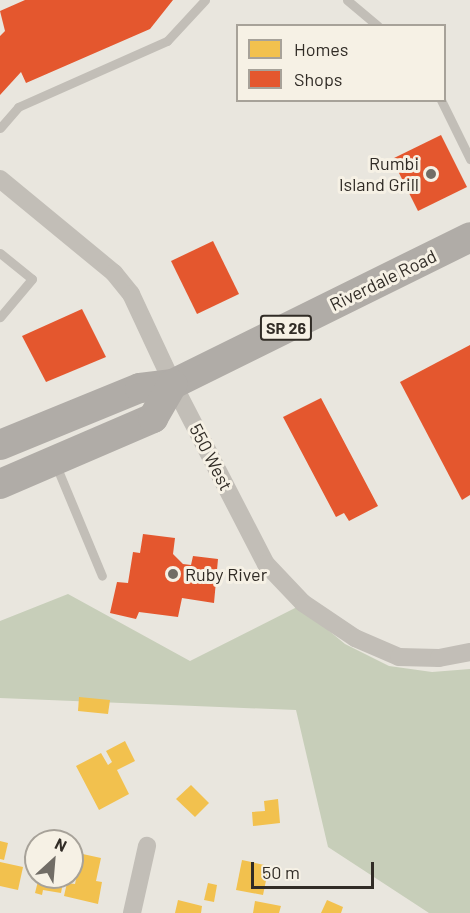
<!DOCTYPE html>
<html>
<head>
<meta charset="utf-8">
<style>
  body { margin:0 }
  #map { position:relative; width:470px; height:913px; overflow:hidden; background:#e9e6de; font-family:Barlow,sans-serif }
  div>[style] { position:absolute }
  .green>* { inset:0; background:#c7ceb9 }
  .homes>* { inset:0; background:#f2c14e }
  .shops>* { inset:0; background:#e4572e }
  .lane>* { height:9px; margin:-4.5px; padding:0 4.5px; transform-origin:4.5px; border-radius:4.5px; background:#c2beb7 }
  .street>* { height:18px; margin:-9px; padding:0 9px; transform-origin:9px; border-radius:9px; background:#c2beb7 }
  .primary>* { height:30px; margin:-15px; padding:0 15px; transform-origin:15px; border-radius:15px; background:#b0aca7 }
  .dots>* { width:16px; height:16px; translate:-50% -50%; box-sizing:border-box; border:3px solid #f6f1e5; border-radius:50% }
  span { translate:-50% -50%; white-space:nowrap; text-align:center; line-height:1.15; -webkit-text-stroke:6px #f6f1e5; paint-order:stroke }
  .shield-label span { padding:2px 4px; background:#f6f1e5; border:2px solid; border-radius:4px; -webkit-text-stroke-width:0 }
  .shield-label { font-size:16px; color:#312c26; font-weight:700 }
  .poi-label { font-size:18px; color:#312c26 }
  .right { translate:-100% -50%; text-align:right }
  .left { translate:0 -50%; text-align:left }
  .street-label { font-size:18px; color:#312c26 }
  .legend { position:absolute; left:236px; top:24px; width:210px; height:78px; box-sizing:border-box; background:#f6f1e5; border:2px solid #a7a299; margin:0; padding:8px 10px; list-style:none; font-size:18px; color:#312c26 }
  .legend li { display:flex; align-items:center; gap:12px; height:30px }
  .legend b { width:30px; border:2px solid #a7a299 }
  .north { position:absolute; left:24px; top:829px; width:60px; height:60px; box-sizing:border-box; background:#f6f1e5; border:2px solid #a7a299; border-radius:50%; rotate:26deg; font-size:16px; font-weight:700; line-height:24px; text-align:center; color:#312c26 }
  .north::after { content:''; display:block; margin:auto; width:21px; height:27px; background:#716d66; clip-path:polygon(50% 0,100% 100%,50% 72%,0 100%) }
  .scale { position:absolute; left:251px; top:862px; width:123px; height:27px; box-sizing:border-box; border:3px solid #312c26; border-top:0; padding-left:8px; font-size:18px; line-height:21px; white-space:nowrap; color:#312c26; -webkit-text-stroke:4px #f6f1e5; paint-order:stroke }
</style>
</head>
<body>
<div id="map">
  <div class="green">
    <div style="clip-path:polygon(68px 594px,190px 661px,299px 606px,345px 644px,389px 666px,432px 672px,470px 669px,470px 913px,429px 913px,328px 847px,296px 710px,0 698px,0 621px)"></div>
  </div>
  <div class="homes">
    <div style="clip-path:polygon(79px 697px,110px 700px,108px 714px,78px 711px)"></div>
    <div style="clip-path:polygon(125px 741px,135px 761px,117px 770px,129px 794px,99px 810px,76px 766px,101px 753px,108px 765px,112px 762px,106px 751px)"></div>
    <div style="clip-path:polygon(191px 785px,209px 803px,195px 817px,176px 799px)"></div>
    <div style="clip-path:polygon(278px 799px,280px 823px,253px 826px,252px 812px,265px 811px,264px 801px)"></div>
    <div style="clip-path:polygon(0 841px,8px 843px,4px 860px,0 859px)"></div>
    <div style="clip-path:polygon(78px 853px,101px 858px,96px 881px,102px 882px,98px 904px,64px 896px,67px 883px,75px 884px,78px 870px,74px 869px)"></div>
    <div style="clip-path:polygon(242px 860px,269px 866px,263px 895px,236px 890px)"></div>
    <div style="clip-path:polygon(0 862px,23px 867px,18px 890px,0 886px)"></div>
    <div style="clip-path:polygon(39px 877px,64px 877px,61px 893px,43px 890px,42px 895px,35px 893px)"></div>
    <div style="clip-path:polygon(208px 883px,217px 885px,214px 902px,204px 900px)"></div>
    <div style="clip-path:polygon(178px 900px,202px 906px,201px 913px,175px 913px)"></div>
    <div style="clip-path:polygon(327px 900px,343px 907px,341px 913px,321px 913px)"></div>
    <div style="clip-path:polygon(255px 901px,281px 906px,279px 913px,253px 913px)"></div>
  </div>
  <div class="shops">
    <div style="clip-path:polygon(25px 0,173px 0,150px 29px,26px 83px,21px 72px,0 95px,0 36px,5px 31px,0 11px)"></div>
    <div style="clip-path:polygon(441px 135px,467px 187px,418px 211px,392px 159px)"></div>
    <div style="clip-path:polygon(213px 241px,239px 294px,197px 314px,171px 261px)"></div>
    <div style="clip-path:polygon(82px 309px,106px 357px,46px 382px,22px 336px)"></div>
    <div style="clip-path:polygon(470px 345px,470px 495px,462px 500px,400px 382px)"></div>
    <div style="clip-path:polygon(321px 398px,378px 506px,349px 521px,344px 513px,336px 517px,283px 417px)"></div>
    <div style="clip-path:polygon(143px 534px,175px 538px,173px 554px,183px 564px,191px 565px,193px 556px,218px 559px,214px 603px,182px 598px,178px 617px,139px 612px,136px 619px,110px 613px,117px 582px,128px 583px,133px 552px,140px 553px)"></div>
  </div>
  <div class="lane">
    <div style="left:347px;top:0;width:40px;rotate:40deg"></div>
    <div style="left:441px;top:100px;width:66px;rotate:63.8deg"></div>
    <div style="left:0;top:128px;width:28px;rotate:-49deg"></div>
    <div style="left:18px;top:107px;width:163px;rotate:-23.9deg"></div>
    <div style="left:167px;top:41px;width:56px;rotate:-47.2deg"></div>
    <div style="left:0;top:253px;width:41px;rotate:39.1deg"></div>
    <div style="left:32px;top:279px;width:50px;rotate:130.1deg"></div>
    <div style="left:55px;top:463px;width:122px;rotate:67.4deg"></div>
  </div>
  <div class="street">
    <div style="left:0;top:179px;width:148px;rotate:39.5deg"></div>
    <div style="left:114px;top:273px;width:27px;rotate:51deg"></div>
    <div style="left:131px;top:294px;width:99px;rotate:65deg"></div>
    <div style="left:173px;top:384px;width:203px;rotate:62.7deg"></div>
    <div style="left:266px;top:564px;width:54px;rotate:46.5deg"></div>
    <div style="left:303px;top:603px;width:63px;rotate:33.9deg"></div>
    <div style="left:355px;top:638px;width:48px;rotate:23.4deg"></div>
    <div style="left:399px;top:657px;width:40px;rotate:1.4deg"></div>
    <div style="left:439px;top:658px;width:32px;rotate:-11deg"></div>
    <div style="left:132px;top:913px;width:69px;rotate:-77.4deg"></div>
  </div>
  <div class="primary">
    <div style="left:0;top:445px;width:151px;rotate:-22.2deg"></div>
    <div style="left:140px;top:388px;width:33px;rotate:-7deg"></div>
    <div style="left:173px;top:384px;width:331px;rotate:-26.3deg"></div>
    <div style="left:0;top:484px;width:167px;rotate:-23.3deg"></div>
    <div style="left:153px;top:418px;width:39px;rotate:-60deg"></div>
  </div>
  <div class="dots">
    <div style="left:431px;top:174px;background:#716d66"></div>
    <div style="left:173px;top:574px;background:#716d66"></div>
  </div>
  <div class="shield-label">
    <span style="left:286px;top:328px">SR 26</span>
  </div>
  <div class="poi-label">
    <span class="right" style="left:419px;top:174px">Rumbi<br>Island Grill</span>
    <span class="left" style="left:185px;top:574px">Ruby River</span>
  </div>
  <div class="street-label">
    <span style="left:383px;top:280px;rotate:-26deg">Riverdale Road</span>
    <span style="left:211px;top:457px;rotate:63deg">550 West</span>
  </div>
  <ul class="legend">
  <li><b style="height:16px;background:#f2c14e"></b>Homes</li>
  <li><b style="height:16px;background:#e4572e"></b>Shops</li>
  </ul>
  <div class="north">N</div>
  <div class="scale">50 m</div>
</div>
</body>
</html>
